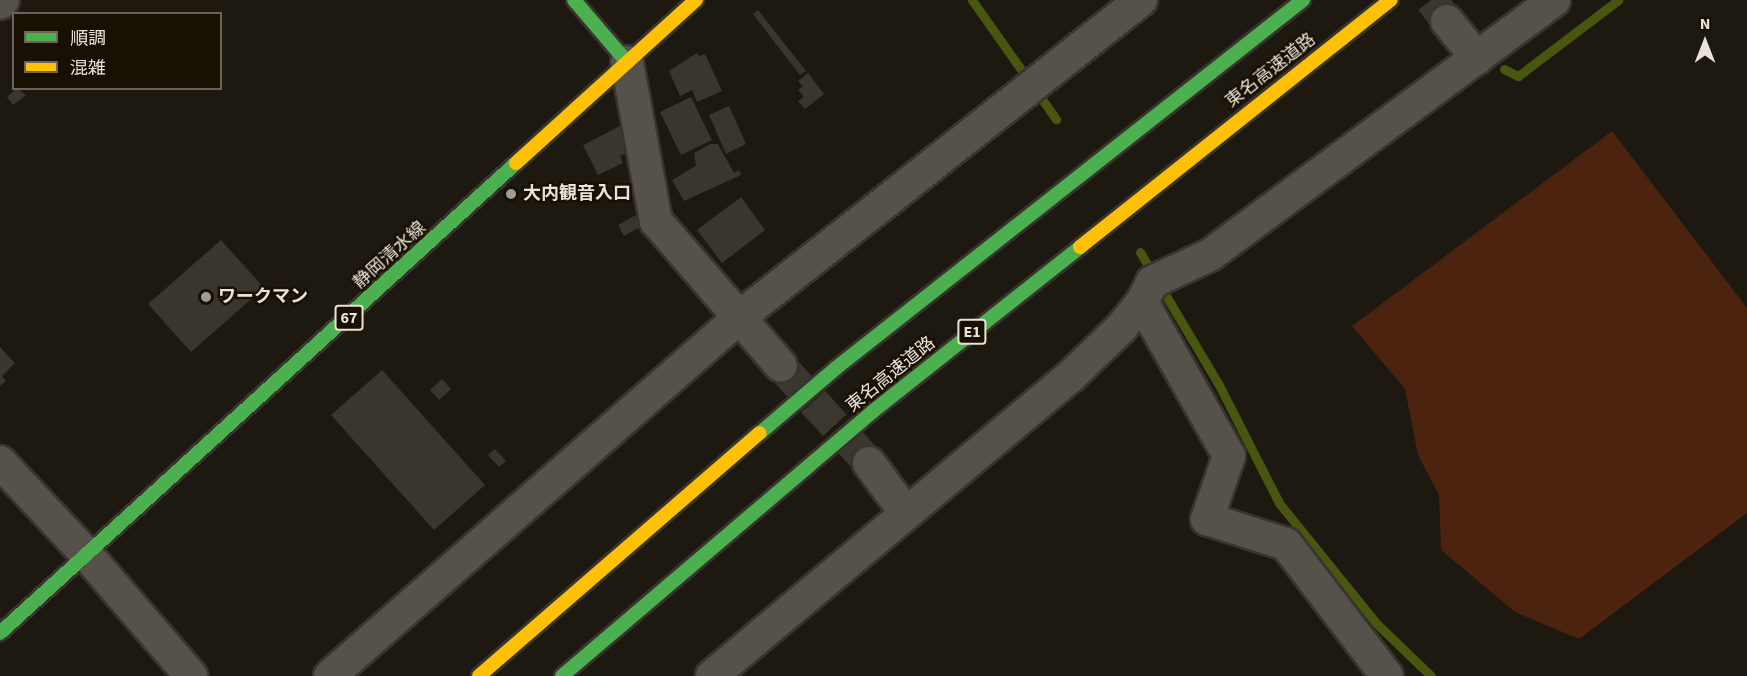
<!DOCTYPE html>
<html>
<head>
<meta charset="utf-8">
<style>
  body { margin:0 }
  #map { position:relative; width:1747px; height:676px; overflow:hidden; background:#1d1910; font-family:"Source Sans 3","Noto Sans JP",sans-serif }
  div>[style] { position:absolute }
  .green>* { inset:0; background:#4c230f }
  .stream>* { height:9px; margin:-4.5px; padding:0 4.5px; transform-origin:4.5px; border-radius:4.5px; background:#48560f }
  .building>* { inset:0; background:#38362f }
  .street-tunnel>* { height:32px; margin-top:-16px; transform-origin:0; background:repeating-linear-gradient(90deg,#3b372e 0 32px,transparent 0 48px) }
  .roads { filter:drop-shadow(2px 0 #38342e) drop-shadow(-2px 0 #38342e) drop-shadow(0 2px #38342e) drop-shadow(0 -2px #38342e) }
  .street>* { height:32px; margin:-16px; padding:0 16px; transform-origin:16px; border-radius:16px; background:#56524b }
  .fast>* { height:14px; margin:-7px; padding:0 7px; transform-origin:7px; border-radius:7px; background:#4caf50 }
  .slow>* { height:14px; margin:-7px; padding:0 7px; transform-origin:7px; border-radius:7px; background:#ffc107 }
  .dots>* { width:16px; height:16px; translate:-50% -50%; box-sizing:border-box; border:3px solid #181103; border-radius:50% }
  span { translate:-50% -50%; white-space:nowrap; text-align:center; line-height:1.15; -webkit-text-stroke:5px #181103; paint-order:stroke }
  .shield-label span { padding:2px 4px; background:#181103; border:2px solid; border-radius:4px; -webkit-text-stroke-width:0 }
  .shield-label { font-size:16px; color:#e8e2d8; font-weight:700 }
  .street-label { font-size:18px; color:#e8e2d8 }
  .poi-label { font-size:18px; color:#e8e2d8; font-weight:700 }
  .left { translate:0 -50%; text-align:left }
  .legend { position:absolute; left:12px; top:12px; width:210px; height:78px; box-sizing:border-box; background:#181103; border:2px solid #6b6558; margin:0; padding:8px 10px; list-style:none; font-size:18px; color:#e8e2d8 }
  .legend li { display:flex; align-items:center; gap:12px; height:30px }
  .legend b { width:30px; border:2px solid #6b6558 }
  .north { position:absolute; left:1675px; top:12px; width:60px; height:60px; -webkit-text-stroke:4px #181103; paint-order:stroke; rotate:0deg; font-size:16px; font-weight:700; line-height:24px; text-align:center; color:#e8e2d8 }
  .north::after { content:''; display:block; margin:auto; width:21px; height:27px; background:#e8e2d8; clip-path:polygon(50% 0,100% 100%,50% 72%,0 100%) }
</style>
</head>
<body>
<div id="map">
  <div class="green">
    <div style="clip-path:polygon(1612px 131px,1747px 308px,1747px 513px,1579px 639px,1515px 612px,1441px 550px,1439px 495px,1418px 455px,1405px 389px,1352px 326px)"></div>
  </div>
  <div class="stream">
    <div style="left:972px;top:0;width:146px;rotate:54.8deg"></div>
    <div style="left:1504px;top:69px;width:16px;rotate:27deg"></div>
    <div style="left:1518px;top:76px;width:126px;rotate:-37.2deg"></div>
    <div style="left:1140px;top:252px;width:155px;rotate:59.3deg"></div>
    <div style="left:1219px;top:385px;width:132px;rotate:63deg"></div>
    <div style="left:1279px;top:503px;width:156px;rotate:51deg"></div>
    <div style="left:1377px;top:624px;width:75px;rotate:43.9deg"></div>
  </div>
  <div class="building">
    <div style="clip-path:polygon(758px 10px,806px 71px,800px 75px,753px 14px)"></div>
    <div style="clip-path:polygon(697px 53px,699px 56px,705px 54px,722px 91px,697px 102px,692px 90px,680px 96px,669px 71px)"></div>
    <div style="clip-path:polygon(808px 73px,824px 94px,805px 109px,798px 101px,804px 97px,798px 90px,803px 86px,798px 81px)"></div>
    <div style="clip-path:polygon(17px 88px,26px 95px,13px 105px,7px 97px)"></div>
    <div style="clip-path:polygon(691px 97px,712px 140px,681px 155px,660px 112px)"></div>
    <div style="clip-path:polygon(729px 106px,746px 144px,726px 154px,709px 115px)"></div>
    <div style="clip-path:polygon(624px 124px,636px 148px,620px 156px,623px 163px,598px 175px,583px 145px)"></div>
    <div style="clip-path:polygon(710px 144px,718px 144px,734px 173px,739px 170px,741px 175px,684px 201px,672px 180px,696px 166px,694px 153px)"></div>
    <div style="clip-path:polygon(741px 197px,765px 230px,722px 263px,697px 230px)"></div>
    <div style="clip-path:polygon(636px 215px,642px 226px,624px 236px,618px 225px)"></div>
    <div style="clip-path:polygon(221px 240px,264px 288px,191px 352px,148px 304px)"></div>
    <div style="clip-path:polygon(0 347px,15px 363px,2px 376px,6px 381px,0 386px)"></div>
    <div style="clip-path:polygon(382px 370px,485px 485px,434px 530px,331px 415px)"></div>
    <div style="clip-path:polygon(442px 379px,451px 389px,439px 400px,430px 390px)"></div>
    <div style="clip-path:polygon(495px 449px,506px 461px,499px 467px,488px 455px)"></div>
  </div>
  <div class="street-tunnel">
    <div style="left:1431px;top:0;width:26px;rotate:53deg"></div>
    <div style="left:781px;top:366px;width:131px;rotate:47.8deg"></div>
  </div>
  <div class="roads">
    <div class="street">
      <div style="left:0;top:3px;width:4px;rotate:-45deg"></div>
      <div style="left:1447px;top:21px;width:48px;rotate:51deg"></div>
      <div style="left:627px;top:62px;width:162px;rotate:79.7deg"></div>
      <div style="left:656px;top:221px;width:191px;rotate:49.2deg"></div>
      <div style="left:1142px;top:302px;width:177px;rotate:60.5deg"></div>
      <div style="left:1229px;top:456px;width:67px;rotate:109.2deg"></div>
      <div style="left:1207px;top:519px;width:83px;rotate:17.6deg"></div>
      <div style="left:1286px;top:544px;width:166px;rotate:52.6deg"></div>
      <div style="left:0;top:462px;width:127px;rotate:46.9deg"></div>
      <div style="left:87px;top:555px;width:160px;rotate:49.3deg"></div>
      <div style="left:869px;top:463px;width:62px;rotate:53.5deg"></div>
      <div style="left:330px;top:676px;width:546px;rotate:-41.22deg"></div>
      <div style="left:741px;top:316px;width:510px;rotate:-38.31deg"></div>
      <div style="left:712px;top:676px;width:465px;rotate:-39.9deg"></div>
      <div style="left:1069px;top:378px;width:72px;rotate:-43.9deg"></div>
      <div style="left:1121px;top:328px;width:33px;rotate:-51deg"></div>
      <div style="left:1142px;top:302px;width:22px;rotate:-63deg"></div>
      <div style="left:1152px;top:282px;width:64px;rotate:-25deg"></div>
      <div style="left:1210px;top:255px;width:428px;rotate:-36.5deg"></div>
    </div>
    <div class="fast">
      <div style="left:574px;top:0;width:82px;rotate:49.5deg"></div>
      <div style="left:760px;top:433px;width:100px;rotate:-40.5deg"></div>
      <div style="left:836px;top:368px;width:595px;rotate:-38.24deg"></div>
      <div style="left:0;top:633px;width:698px;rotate:-42.33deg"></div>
      <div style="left:562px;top:676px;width:407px;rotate:-40.4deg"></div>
      <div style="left:872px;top:412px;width:265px;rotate:-38.4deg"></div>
    </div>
    <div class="slow">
      <div style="left:516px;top:163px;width:243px;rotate:-42.2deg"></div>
      <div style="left:1080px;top:247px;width:397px;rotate:-38.5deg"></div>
      <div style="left:479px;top:676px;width:371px;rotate:-40.9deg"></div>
    </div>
  </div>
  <div class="dots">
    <div style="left:511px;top:194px;background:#a19c92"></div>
    <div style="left:206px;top:297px;background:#a19c92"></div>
  </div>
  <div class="shield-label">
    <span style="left:349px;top:318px">67</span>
    <span style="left:972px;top:332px">E1</span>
  </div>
  <div class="street-label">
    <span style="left:1271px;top:71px;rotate:-38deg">東名高速道路</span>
    <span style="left:390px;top:256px;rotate:-42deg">静岡清水線</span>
    <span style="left:891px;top:375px;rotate:-39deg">東名高速道路</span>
  </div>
  <div class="poi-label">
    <span class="left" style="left:523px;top:194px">大内観音入口</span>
    <span class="left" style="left:218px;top:297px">ワークマン</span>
  </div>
  <ul class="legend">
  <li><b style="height:8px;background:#4caf50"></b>順調</li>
  <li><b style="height:8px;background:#ffc107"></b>混雑</li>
  </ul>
  <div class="north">N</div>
</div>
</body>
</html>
